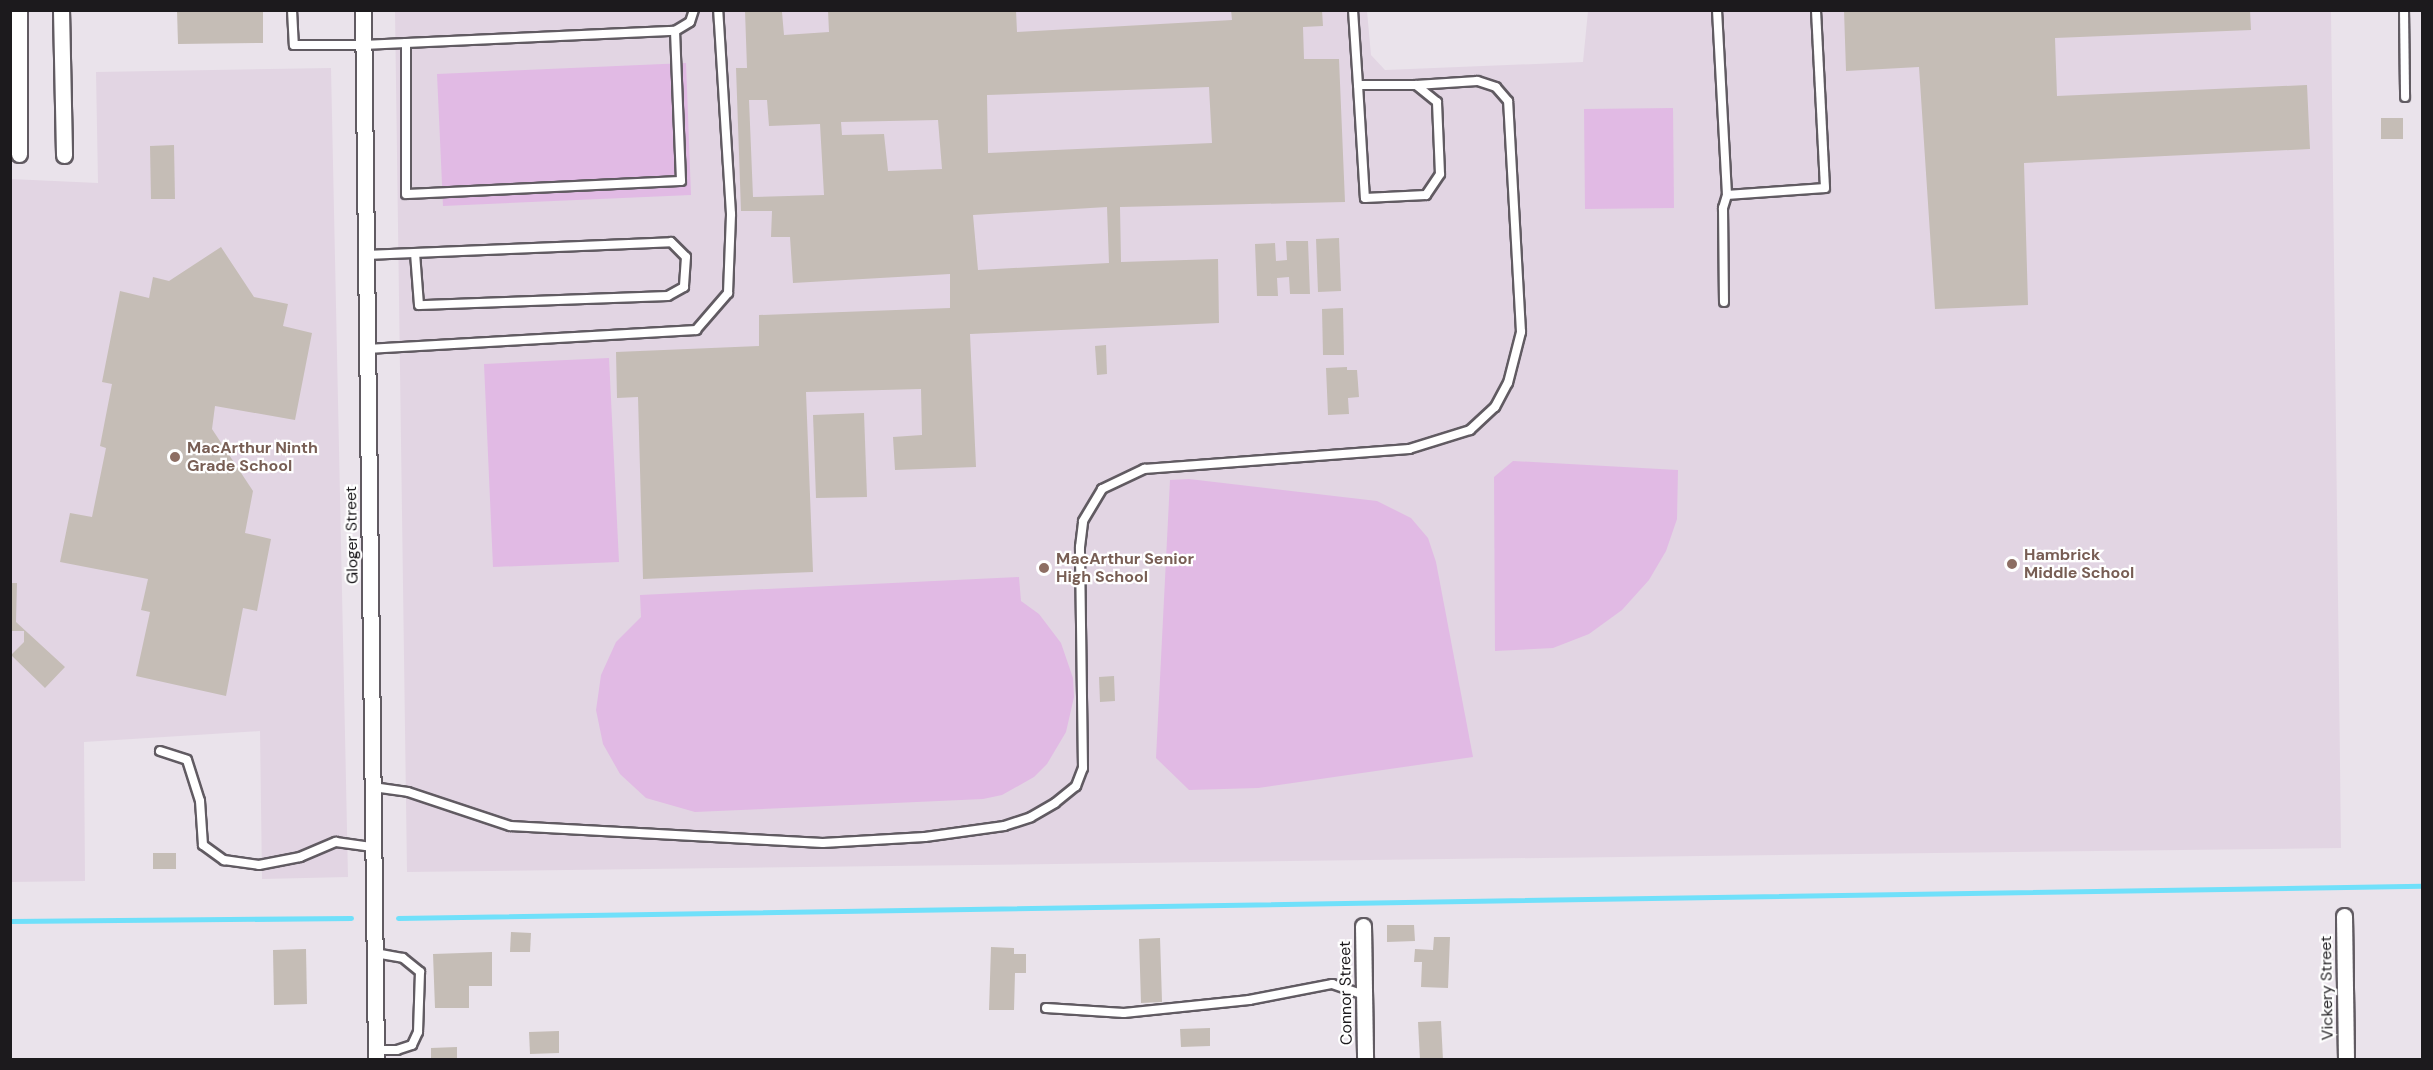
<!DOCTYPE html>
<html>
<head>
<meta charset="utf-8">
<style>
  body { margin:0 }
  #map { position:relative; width:2433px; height:1070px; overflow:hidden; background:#eae3eb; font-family:"DM Sans",sans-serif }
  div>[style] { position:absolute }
  .built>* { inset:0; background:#e2d5e3 }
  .green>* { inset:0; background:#e1bae4 }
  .stream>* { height:5px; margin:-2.5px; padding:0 2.5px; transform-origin:2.5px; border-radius:2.5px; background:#70e0fa }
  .building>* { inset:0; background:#c5bdb6 }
  .roads { filter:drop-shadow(2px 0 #615b62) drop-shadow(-2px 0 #615b62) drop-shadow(0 2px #615b62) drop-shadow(0 -2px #615b62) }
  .lane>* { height:8px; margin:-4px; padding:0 4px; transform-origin:4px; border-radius:4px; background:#fff }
  .street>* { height:15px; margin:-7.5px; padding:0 7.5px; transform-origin:7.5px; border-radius:7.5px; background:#fff }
  .dots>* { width:16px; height:16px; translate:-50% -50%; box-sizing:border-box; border:3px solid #fff; border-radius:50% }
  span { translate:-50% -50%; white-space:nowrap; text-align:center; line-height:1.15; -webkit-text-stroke:4.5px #fff; paint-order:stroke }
  .education-label { font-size:16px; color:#785e54; font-weight:700 }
  .left { translate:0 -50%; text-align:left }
  .street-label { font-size:16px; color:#1c1a1d }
  .frame { position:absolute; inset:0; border:12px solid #1c1a1d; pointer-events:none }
</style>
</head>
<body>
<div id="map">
  <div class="built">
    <div style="clip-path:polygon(395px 11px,1367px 11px,1371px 55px,1385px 70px,1583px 62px,1588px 11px,2331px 11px,2341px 848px,407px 872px)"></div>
    <div style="clip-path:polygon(331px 68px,348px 877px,262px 879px,260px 731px,84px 742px,85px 881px,11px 882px,10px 179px,98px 183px,96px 72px)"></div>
  </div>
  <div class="green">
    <div style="clip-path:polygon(686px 63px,691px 195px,443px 206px,437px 74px)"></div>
    <div style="clip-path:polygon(1673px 108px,1674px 208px,1585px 209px,1584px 109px)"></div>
    <div style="clip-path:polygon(609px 358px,619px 562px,493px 567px,484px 364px)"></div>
    <div style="clip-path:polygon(1513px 461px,1678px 470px,1677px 519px,1666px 551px,1649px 580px,1622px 610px,1589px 634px,1553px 648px,1495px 651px,1494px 477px)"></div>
    <div style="clip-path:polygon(1189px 479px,1377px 501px,1411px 518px,1428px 538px,1436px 562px,1473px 757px,1258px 788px,1189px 790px,1156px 758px,1170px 480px)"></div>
    <div style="clip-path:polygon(1019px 577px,1021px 601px,1039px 614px,1061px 643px,1073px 678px,1074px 697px,1066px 732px,1047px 764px,1034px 777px,1002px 795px,983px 799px,695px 812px,646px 798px,620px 774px,603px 744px,596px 710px,601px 675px,616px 642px,641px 617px,640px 595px)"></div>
  </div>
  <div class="stream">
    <div style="left:398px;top:918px;width:2024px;rotate:-0.91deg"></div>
    <div style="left:10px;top:921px;width:341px;rotate:-0.5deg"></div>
  </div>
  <div class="building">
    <div style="clip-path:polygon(177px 10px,263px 10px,263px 43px,178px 44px)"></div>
    <div style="clip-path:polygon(evenodd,828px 10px,1016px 10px,1017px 32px,1232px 20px,1231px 10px,1322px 10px,1323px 26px,1303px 27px,1304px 59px,1339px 59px,1345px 202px,1120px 207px,1121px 262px,1218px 259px,1219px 323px,970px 334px,976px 467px,895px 470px,893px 437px,922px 435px,921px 389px,806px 392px,813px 572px,643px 579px,638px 397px,617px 398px,616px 352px,759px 346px,759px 315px,950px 308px,950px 274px,793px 283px,790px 237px,771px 237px,772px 211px,741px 211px,736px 68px,747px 68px,745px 11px,782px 12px,784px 35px,829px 32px,828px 10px,1209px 87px,1212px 143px,988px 153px,987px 95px,1209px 87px,828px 10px,749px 100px,767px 100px,769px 126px,820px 124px,824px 195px,753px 197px,749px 100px,828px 10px,938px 120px,942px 169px,888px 171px,884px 134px,842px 135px,841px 122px,938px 120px,828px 10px,1107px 207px,1109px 263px,978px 270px,973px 215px,1107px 207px)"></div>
    <div style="clip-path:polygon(1844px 10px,2250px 10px,2251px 30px,2055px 38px,2057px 96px,2307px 85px,2310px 149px,2024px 163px,2028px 305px,1935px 309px,1919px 67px,1846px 71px)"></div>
    <div style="clip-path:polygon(2381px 118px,2403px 118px,2403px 139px,2381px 139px)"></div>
    <div style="clip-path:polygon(174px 145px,175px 199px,151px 199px,150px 146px)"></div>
    <div style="clip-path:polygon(1339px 238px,1341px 291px,1318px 292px,1316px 239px)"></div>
    <div style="clip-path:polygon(1286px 241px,1308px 241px,1310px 294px,1290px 294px,1289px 277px,1277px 278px,1278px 296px,1257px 296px,1255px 244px,1275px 243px,1276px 261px,1287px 260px)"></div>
    <div style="clip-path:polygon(221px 247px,254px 297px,288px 304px,283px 326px,312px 333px,295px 420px,215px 406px,212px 429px,253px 491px,245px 533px,271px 539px,257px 611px,243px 608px,226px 696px,136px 676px,150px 612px,141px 610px,148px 579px,60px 562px,70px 513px,92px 517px,106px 448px,100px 446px,112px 384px,102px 382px,120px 291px,149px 298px,153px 277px,169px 281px)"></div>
    <div style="clip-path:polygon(1343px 308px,1344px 355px,1323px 355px,1322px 309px)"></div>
    <div style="clip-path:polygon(1106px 345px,1107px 374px,1097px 375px,1095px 346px)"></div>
    <div style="clip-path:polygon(1347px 367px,1347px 370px,1357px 370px,1359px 397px,1348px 398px,1349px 414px,1328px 415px,1326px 368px)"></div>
    <div style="clip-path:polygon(864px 413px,867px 497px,816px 498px,813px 415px)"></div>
    <div style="clip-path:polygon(10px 583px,17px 583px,16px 622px,65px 667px,45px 688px,11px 655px,24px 642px,24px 631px,10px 631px)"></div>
    <div style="clip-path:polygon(1114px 676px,1115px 701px,1100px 702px,1099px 677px)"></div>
    <div style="clip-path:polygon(153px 853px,176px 853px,176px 869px,153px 869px)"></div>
    <div style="clip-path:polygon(1387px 925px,1414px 925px,1415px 941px,1387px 942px)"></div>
    <div style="clip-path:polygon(511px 932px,531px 933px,530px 952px,510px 952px)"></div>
    <div style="clip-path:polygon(1434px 937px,1450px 937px,1448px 988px,1421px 987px,1422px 962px,1414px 962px,1415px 949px,1433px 950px)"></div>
    <div style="clip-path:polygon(1160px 938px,1162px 1002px,1141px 1003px,1139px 939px)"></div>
    <div style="clip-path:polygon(991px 947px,1014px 948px,1014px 954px,1026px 954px,1026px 973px,1015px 973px,1014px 1010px,989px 1010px)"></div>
    <div style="clip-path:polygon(306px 949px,307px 1004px,274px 1005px,273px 950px)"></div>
    <div style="clip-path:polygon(492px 952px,492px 986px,469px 986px,469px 1008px,435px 1008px,433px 954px)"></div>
    <div style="clip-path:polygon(1441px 1021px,1443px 1060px,1420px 1060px,1418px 1022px)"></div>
    <div style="clip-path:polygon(1210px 1028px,1210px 1046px,1181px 1047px,1180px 1029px)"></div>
    <div style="clip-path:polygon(559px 1031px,559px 1053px,530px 1054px,529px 1032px)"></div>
    <div style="clip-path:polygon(457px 1047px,457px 1060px,431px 1060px,431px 1048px)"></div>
  </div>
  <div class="roads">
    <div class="lane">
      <div style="left:292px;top:10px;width:35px;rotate:87deg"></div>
      <div style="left:294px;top:45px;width:69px"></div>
      <div style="left:363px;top:45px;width:43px;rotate:-2.7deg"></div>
      <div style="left:406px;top:43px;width:269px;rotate:-2.6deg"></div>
      <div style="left:675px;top:31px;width:150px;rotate:87.7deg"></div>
      <div style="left:681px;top:181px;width:275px;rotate:177.3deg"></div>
      <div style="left:406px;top:194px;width:151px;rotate:-90deg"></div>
      <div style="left:1353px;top:10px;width:75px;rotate:86.2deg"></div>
      <div style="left:1358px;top:85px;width:113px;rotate:86.5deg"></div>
      <div style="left:1365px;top:198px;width:61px;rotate:-2.8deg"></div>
      <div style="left:1426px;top:195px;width:25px;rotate:-56deg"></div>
      <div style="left:1440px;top:174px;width:72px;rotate:-92.4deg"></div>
      <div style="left:1437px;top:102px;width:27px;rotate:-141deg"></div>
      <div style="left:1416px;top:85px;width:58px;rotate:180deg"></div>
      <div style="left:1717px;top:10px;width:185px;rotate:86.9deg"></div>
      <div style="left:1727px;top:195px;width:14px;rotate:107deg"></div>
      <div style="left:1723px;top:208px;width:94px;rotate:89.4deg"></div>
      <div style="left:2404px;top:10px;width:87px;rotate:89.3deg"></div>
      <div style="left:675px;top:31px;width:17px;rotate:-31deg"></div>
      <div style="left:690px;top:22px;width:13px;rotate:-72deg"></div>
      <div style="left:1727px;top:195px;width:98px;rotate:-4.1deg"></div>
      <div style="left:1825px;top:188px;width:178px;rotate:-92.9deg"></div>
      <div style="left:366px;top:255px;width:305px;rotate:-2.4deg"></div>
      <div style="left:671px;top:242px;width:21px;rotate:45deg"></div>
      <div style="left:686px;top:257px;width:30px;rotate:94deg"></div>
      <div style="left:684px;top:287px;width:18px;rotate:151deg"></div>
      <div style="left:668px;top:296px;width:249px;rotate:177.9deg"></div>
      <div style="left:419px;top:305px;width:52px;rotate:-94.4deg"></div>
      <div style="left:367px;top:349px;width:330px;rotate:-3.3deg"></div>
      <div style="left:696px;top:330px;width:49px;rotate:-49.1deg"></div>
      <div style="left:728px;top:293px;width:79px;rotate:-87.8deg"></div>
      <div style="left:731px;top:214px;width:204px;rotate:-93.6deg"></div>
      <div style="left:160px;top:751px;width:28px;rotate:18deg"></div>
      <div style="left:187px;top:760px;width:43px;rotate:72.4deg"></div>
      <div style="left:200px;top:801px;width:44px;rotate:86.1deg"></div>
      <div style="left:203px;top:845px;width:26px;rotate:36deg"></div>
      <div style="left:224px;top:860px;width:35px;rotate:8deg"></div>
      <div style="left:259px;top:865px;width:42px;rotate:-11deg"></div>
      <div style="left:300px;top:857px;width:39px;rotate:-23deg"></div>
      <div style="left:336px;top:842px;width:37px;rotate:8deg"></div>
      <div style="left:373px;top:787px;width:35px;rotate:8deg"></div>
      <div style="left:408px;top:792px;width:108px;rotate:18.4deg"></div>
      <div style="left:510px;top:826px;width:313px;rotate:3.1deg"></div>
      <div style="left:823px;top:843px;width:102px;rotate:-3.4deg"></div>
      <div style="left:925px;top:837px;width:80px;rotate:-7.9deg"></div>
      <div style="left:1004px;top:826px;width:28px;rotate:-18deg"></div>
      <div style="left:1031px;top:817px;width:28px;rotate:-30deg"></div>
      <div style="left:1055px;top:803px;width:27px;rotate:-39deg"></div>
      <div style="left:1076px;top:786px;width:19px;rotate:-69deg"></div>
      <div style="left:1083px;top:768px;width:221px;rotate:-90.8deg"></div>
      <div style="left:1080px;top:547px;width:26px;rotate:-83deg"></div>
      <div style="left:1083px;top:521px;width:37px;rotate:-59deg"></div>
      <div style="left:1102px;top:489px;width:47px;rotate:-25.5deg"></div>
      <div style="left:1144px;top:469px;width:266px;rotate:-4.3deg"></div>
      <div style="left:1409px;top:449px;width:64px;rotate:-17.3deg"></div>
      <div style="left:1470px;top:430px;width:34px;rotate:-43deg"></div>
      <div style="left:1495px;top:407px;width:27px;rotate:-62deg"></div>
      <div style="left:1508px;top:383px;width:53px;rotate:-75.7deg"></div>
      <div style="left:1521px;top:332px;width:231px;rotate:-93.2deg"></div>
      <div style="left:1508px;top:101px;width:18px;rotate:-131deg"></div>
      <div style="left:1496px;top:87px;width:20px;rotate:-162deg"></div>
      <div style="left:1477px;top:81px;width:61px;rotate:176.2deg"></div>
      <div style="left:375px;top:953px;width:28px;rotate:10deg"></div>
      <div style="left:403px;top:958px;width:22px;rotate:39deg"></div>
      <div style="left:420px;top:972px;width:60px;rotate:91.9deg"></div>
      <div style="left:418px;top:1032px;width:14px;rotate:115deg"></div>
      <div style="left:412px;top:1045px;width:16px;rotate:162deg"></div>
      <div style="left:397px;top:1050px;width:21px;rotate:180deg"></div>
      <div style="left:1046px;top:1008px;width:78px;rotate:3.7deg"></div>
      <div style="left:1124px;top:1013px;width:126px;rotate:-5.9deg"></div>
      <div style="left:1249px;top:1000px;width:85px;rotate:-10.9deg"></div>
      <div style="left:1332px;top:984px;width:34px;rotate:19deg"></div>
    </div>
    <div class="street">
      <div style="left:19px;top:10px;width:144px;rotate:90deg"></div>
      <div style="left:61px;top:10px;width:145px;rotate:88.8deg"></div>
      <div style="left:363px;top:10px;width:1050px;rotate:89.29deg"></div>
      <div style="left:2344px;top:916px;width:144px;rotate:89.2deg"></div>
      <div style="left:1363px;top:926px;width:134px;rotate:89.1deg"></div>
    </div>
  </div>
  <div class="dots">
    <div style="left:175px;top:457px;background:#8d6e63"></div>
    <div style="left:2012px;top:564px;background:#8d6e63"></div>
    <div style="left:1044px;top:568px;background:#8d6e63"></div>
  </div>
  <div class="education-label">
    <span class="left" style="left:187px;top:457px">MacArthur Ninth<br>Grade School</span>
    <span class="left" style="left:2024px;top:564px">Hambrick<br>Middle School</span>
    <span class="left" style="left:1056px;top:568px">MacArthur Senior<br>High School</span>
  </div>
  <div class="street-label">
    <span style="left:352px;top:535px;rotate:-91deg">Gloger Street</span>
    <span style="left:2327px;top:988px;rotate:-91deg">Vickery Street</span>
    <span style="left:1346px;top:993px;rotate:-91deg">Connor Street</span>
  </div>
  <div class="frame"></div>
</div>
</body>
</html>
